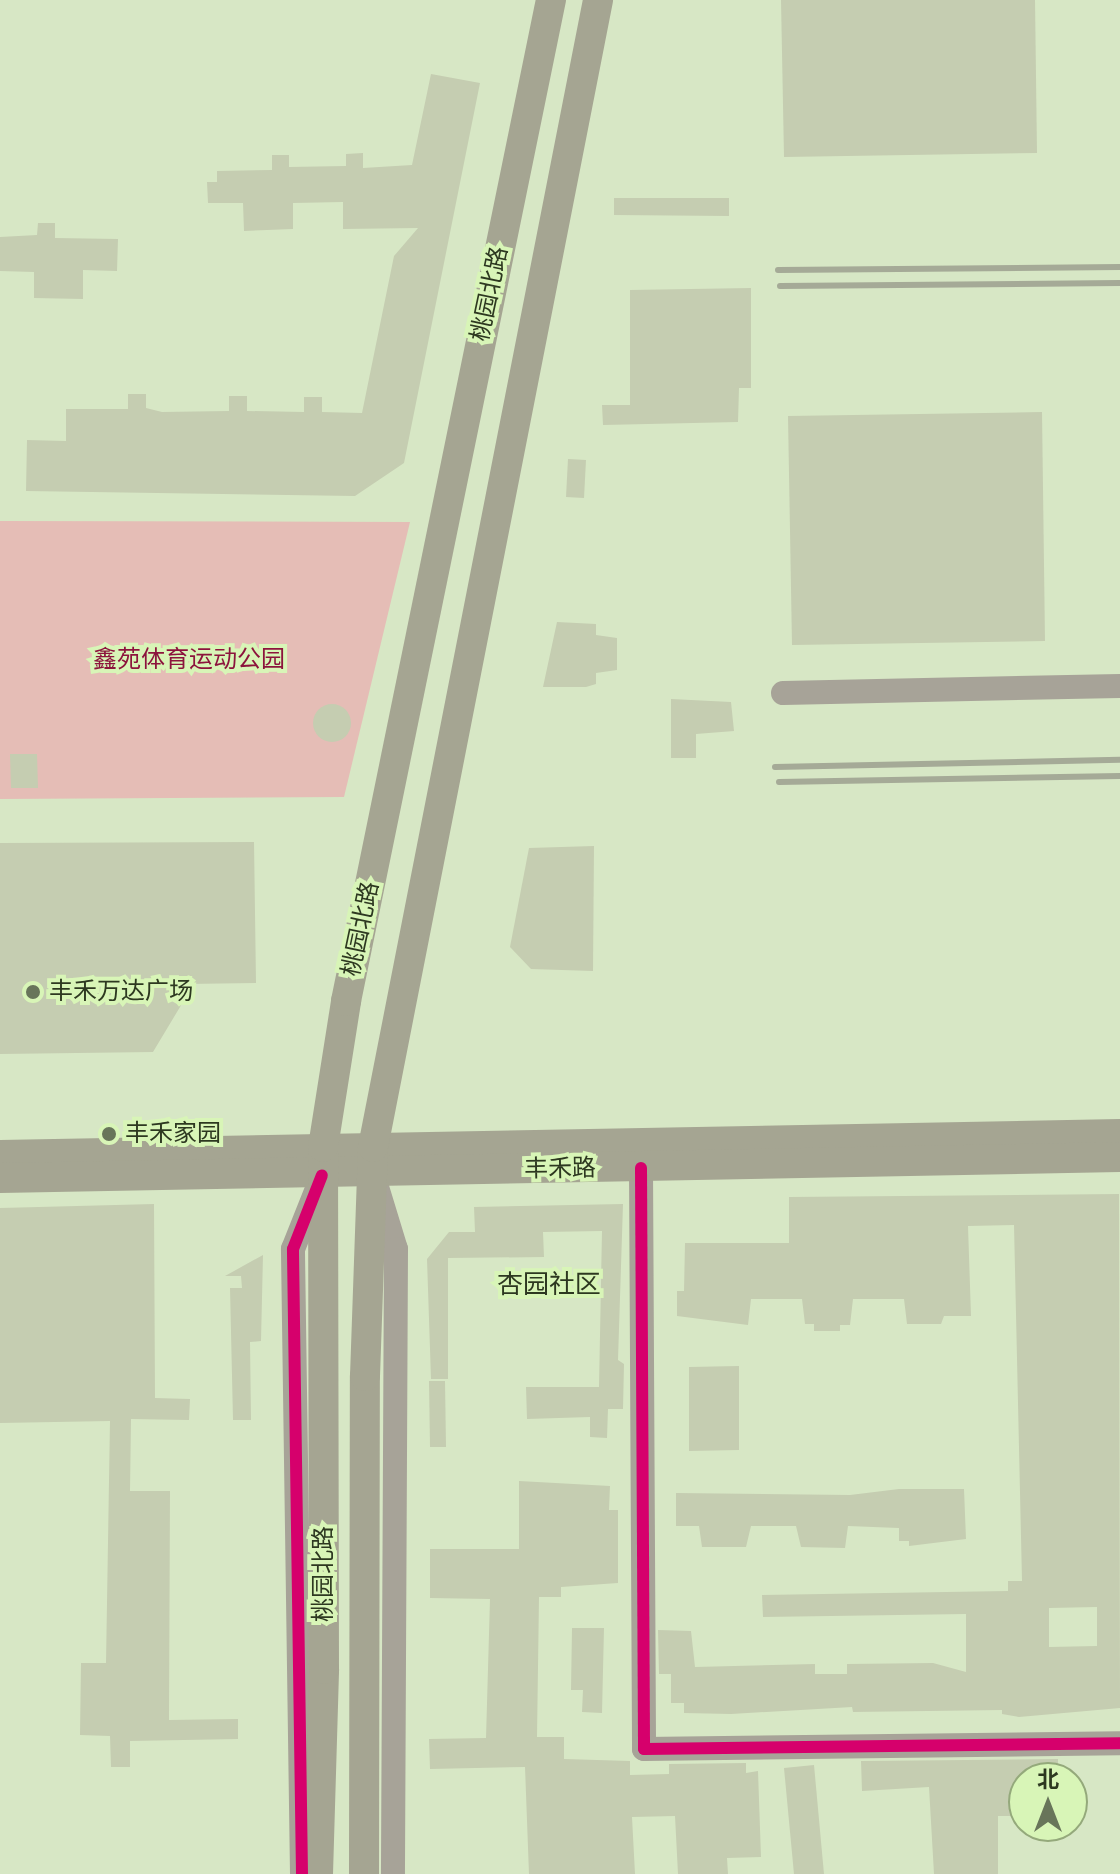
<!DOCTYPE html>
<html>
<head>
<meta charset="utf-8">
<style>
  body { margin:0 }
  #map { position:relative; width:1120px; height:1874px; overflow:hidden; background:#d7e7c5; font-family:"DejaVu Sans","Noto Sans SC",sans-serif }
  div>[style] { position:absolute }
  .green>* { inset:0; background:#e5bdb6 }
  .building>* { inset:0; background:#c5cdb1 }
  .round { border-radius:50% }
  .minor>* { height:24px; margin:-12px; padding:0 12px; transform-origin:12px; border-radius:12px; background:#a7a398 }
  .major>* { height:30px; margin:-15px; padding:0 15px; transform-origin:15px; border-radius:15px; background:#a5a592 }
  .rail>* { height:6px; margin:-3px; padding:0 3px; transform-origin:3px; border-radius:3px; background:#a5aa97 }
  .cycleway>* { height:12px; margin:-6px; padding:0 6px; transform-origin:6px; border-radius:6px; background:#d6006c }
  .dots>* { width:22px; height:22px; translate:-50% -50%; box-sizing:border-box; border:4px solid #d8f5b7; border-radius:50% }
  span { translate:-50% -50%; white-space:nowrap; text-align:center; line-height:1.15; -webkit-text-stroke:8px #d8f5b7; paint-order:stroke }
  .street-label { font-size:24px; color:#2d3820 }
  .park-label { font-size:24px; color:#8c143d }
  .poi-label { font-size:24px; color:#2d3820 }
  .left { translate:0 -50%; text-align:left }
  .neighbourhood-label { font-size:26px; color:#2d3820 }
  .north { position:absolute; left:1008px; top:1762px; width:80px; height:80px; box-sizing:border-box; background:#d8f5b7; border:2px solid #94a97b; border-radius:50%; rotate:0deg; font-size:22px; font-weight:700; line-height:32px; text-align:center; color:#2d3820 }
  .north::after { content:''; display:block; margin:auto; width:28px; height:36px; background:#68755a; clip-path:polygon(50% 0,100% 100%,50% 72%,0 100%) }
</style>
</head>
<body>
<div id="map">
  <div class="green">
    <div style="clip-path:polygon(0 521px,410px 522px,344px 797px,0 799px)"></div>
  </div>
  <div class="building">
    <div style="clip-path:polygon(781px 0,1035px 0,1037px 153px,784px 157px)"></div>
    <div style="clip-path:polygon(431px 74px,480px 83px,404px 463px,355px 496px,26px 491px,27px 440px,66px 441px,66px 409px,128px 409px,128px 394px,146px 394px,146px 408px,162px 412px,229px 411px,229px 396px,247px 396px,247px 411px,304px 412px,304px 397px,322px 397px,322px 412px,362px 413px,394px 256px,418px 228px,343px 229px,343px 202px,293px 203px,293px 229px,244px 231px,243px 203px,208px 203px,207px 182px,217px 182px,217px 171px,272px 170px,272px 155px,289px 155px,289px 167px,346px 166px,346px 154px,363px 153px,363px 168px,412px 165px)"></div>
    <div style="clip-path:polygon(614px 198px,729px 198px,729px 216px,614px 215px)"></div>
    <div style="clip-path:polygon(38px 223px,55px 223px,55px 238px,118px 239px,117px 271px,83px 270px,83px 299px,34px 298px,34px 272px,0 271px,0 237px,37px 235px)"></div>
    <div style="clip-path:polygon(751px 288px,751px 388px,739px 388px,738px 422px,603px 425px,602px 405px,630px 405px,630px 290px)"></div>
    <div style="clip-path:polygon(1042px 412px,1045px 641px,792px 645px,788px 416px)"></div>
    <div style="clip-path:polygon(568px 459px,586px 460px,584px 498px,566px 497px)"></div>
    <div style="clip-path:polygon(557px 622px,596px 624px,596px 635px,617px 638px,617px 670px,596px 673px,596px 684px,586px 687px,543px 687px)"></div>
    <div style="clip-path:polygon(671px 699px,731px 702px,734px 731px,696px 734px,696px 758px,671px 758px)"></div>
    <div class="round" style="left:313px;top:704px;width:38px;height:38px"></div>
    <div style="clip-path:polygon(10px 754px,37px 754px,38px 788px,11px 788px)"></div>
    <div style="clip-path:polygon(254px 842px,256px 983px,186px 984px,186px 997px,153px 1052px,0 1054px,0 843px)"></div>
    <div style="clip-path:polygon(594px 846px,593px 971px,531px 969px,510px 947px,529px 848px)"></div>
    <div style="clip-path:polygon(evenodd,1119px 1194px,1120px 1708px,1019px 1717px,1002px 1714px,1002px 1710px,853px 1712px,852px 1707px,731px 1714px,684px 1713px,684px 1703px,671px 1703px,671px 1674px,659px 1674px,658px 1630px,691px 1631px,695px 1667px,815px 1664px,815px 1674px,847px 1674px,847px 1664px,933px 1663px,966px 1672px,966px 1614px,763px 1617px,762px 1595px,1008px 1591px,1008px 1581px,1022px 1581px,1014px 1225px,968px 1226px,971px 1316px,944px 1316px,941px 1324px,907px 1324px,904px 1299px,853px 1299px,850px 1325px,840px 1325px,840px 1331px,814px 1331px,814px 1324px,805px 1324px,802px 1299px,751px 1299px,748px 1325px,677px 1316px,677px 1291px,684px 1291px,685px 1243px,789px 1243px,789px 1197px,1119px 1194px,1097px 1607px,1097px 1646px,1049px 1647px,1049px 1608px,1097px 1607px)"></div>
    <div style="clip-path:polygon(154px 1204px,155px 1398px,190px 1399px,189px 1420px,131px 1419px,130px 1491px,170px 1491px,169px 1720px,238px 1719px,238px 1739px,130px 1741px,130px 1767px,111px 1767px,110px 1736px,80px 1735px,81px 1663px,106px 1663px,110px 1421px,0 1423px,0 1208px)"></div>
    <div style="clip-path:polygon(623px 1204px,618px 1360px,624px 1364px,623px 1409px,608px 1409px,607px 1438px,590px 1437px,590px 1417px,527px 1419px,526px 1387px,599px 1387px,602px 1231px,543px 1232px,544px 1257px,448px 1258px,448px 1379px,431px 1379px,427px 1259px,449px 1232px,475px 1232px,474px 1207px)"></div>
    <div style="clip-path:polygon(263px 1255px,261px 1341px,250px 1342px,251px 1420px,233px 1420px,230px 1288px,242px 1288px,241px 1276px,225px 1276px)"></div>
    <div style="clip-path:polygon(739px 1366px,739px 1450px,689px 1451px,689px 1367px)"></div>
    <div style="clip-path:polygon(429px 1381px,445px 1381px,446px 1447px,430px 1447px)"></div>
    <div style="clip-path:polygon(519px 1481px,610px 1486px,609px 1510px,618px 1510px,618px 1583px,561px 1587px,561px 1597px,539px 1597px,537px 1737px,564px 1737px,564px 1759px,630px 1761px,630px 1775px,669px 1774px,669px 1764px,746px 1763px,746px 1773px,758px 1771px,761px 1857px,727px 1858px,728px 1874px,678px 1874px,675px 1816px,632px 1817px,635px 1874px,529px 1874px,525px 1767px,430px 1769px,429px 1739px,486px 1738px,490px 1599px,430px 1598px,430px 1549px,519px 1549px)"></div>
    <div style="clip-path:polygon(899px 1489px,964px 1489px,966px 1539px,909px 1546px,909px 1541px,899px 1541px,899px 1528px,848px 1526px,845px 1548px,801px 1547px,796px 1526px,751px 1526px,746px 1547px,702px 1547px,699px 1526px,676px 1526px,676px 1493px,850px 1495px)"></div>
    <div style="clip-path:polygon(572px 1628px,604px 1628px,602px 1713px,582px 1712px,583px 1690px,571px 1690px)"></div>
    <div style="clip-path:polygon(1058px 1759px,1058px 1778px,1024px 1778px,1024px 1816px,998px 1816px,998px 1874px,934px 1874px,929px 1787px,862px 1791px,861px 1761px)"></div>
    <div style="clip-path:polygon(814px 1765px,824px 1874px,794px 1874px,784px 1768px)"></div>
  </div>
  <div class="minor">
    <div style="left:783px;top:693px;width:337px;rotate:-1.2deg"></div>
    <div style="left:641px;top:1168px;width:581px;rotate:89.7deg"></div>
    <div style="left:644px;top:1749px;width:476px;rotate:-0.7deg"></div>
    <div style="left:377px;top:1187px;width:65px;rotate:73deg"></div>
    <div style="left:396px;top:1249px;width:625px;rotate:90.28deg"></div>
    <div style="left:302px;top:1874px;width:625px;rotate:-90.83deg"></div>
    <div style="left:293px;top:1249px;width:73px;rotate:-68.3deg"></div>
  </div>
  <div class="major">
    <div style="left:0;top:1155px;width:1120px;rotate:-1.07deg"></div>
    <div style="left:0;top:1178px;width:1120px;rotate:-1.07deg"></div>
    <div style="left:318px;top:1874px;width:205px;rotate:-88.3deg"></div>
    <div style="left:324px;top:1669px;width:522px;rotate:-90.11deg"></div>
    <div style="left:323px;top:1147px;width:148px;rotate:-81deg"></div>
    <div style="left:346px;top:1001px;width:1022px;rotate:-78.43deg"></div>
    <div style="left:364px;top:1874px;width:498px;rotate:-89.9deg"></div>
    <div style="left:365px;top:1376px;width:229px;rotate:-88deg"></div>
    <div style="left:373px;top:1147px;width:1169px;rotate:-78.9deg"></div>
  </div>
  <div class="rail">
    <div style="left:778px;top:270px;width:342px;rotate:-0.5deg"></div>
    <div style="left:780px;top:286px;width:340px;rotate:-0.5deg"></div>
    <div style="left:775px;top:767px;width:345px;rotate:-1.2deg"></div>
    <div style="left:779px;top:782px;width:341px;rotate:-1deg"></div>
  </div>
  <div class="cycleway">
    <div style="left:641px;top:1168px;width:581px;rotate:89.7deg"></div>
    <div style="left:644px;top:1749px;width:476px;rotate:-0.7deg"></div>
    <div style="left:302px;top:1874px;width:625px;rotate:-90.83deg"></div>
    <div style="left:293px;top:1249px;width:79px;rotate:-68.6deg"></div>
  </div>
  <div class="dots">
    <div style="left:33px;top:992px;background:#68755a"></div>
    <div style="left:109px;top:1134px;background:#68755a"></div>
  </div>
  <div class="street-label">
    <span style="left:490px;top:294px;rotate:-78deg">桃园北路</span>
    <span style="left:361px;top:929px;rotate:-78deg">桃园北路</span>
    <span style="left:560px;top:1169px;rotate:-1deg">丰禾路</span>
    <span style="left:324px;top:1574px;rotate:-90deg">桃园北路</span>
  </div>
  <div class="park-label">
    <span style="left:189px;top:660px">鑫苑体育运动公园</span>
  </div>
  <div class="poi-label">
    <span class="left" style="left:49px;top:992px">丰禾万达广场</span>
    <span class="left" style="left:125px;top:1134px">丰禾家园</span>
  </div>
  <div class="neighbourhood-label">
    <span style="left:549px;top:1285px">杏园社区</span>
  </div>
  <div class="north">北</div>
</div>
</body>
</html>
